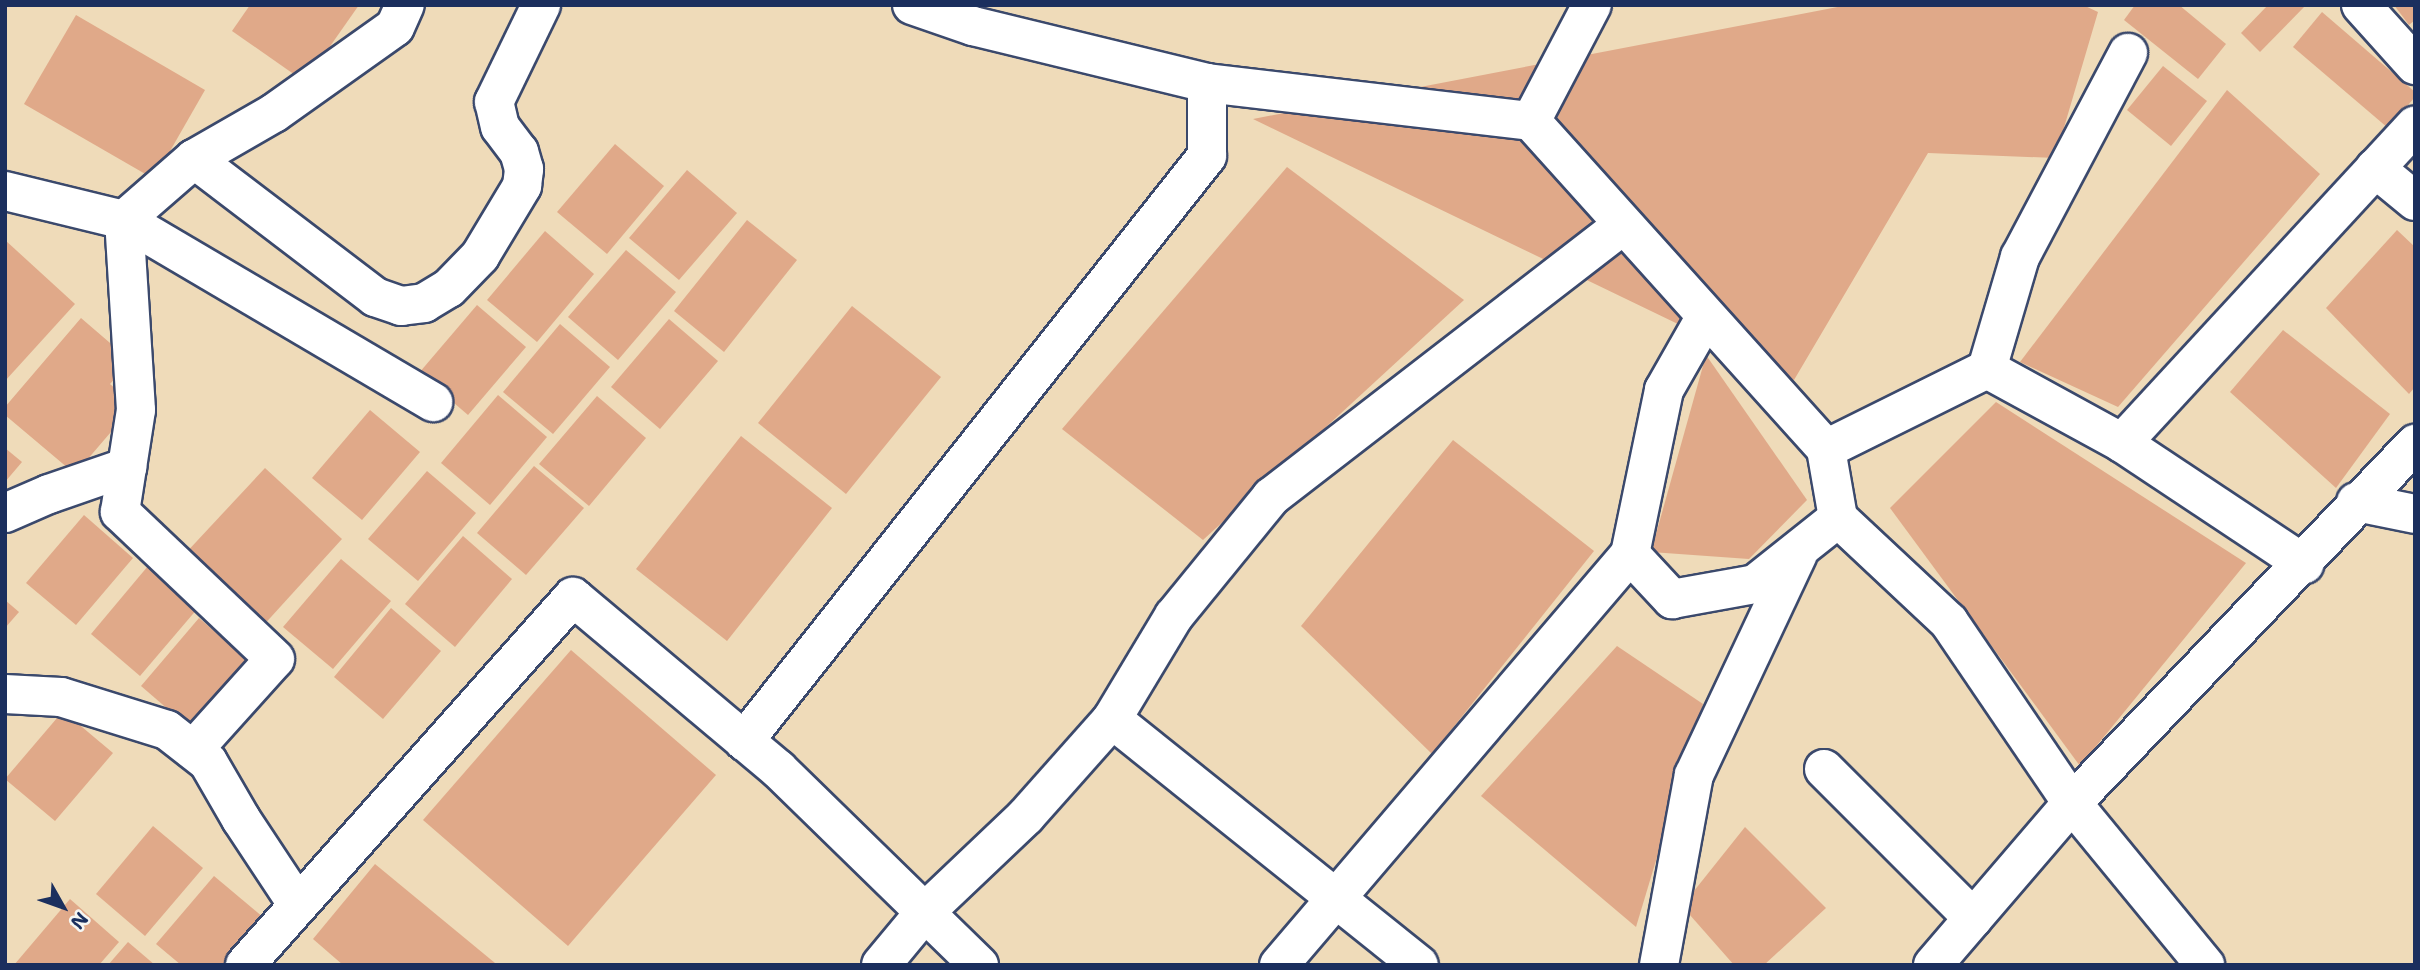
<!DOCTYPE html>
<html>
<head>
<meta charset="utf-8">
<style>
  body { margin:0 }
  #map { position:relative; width:2420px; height:970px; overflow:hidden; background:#efdbb9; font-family:"Shantell Sans",sans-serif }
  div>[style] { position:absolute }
  .building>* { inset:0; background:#e0a989 }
  .roads { filter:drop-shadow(2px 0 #3b496c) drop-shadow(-2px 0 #3b496c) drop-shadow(0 2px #3b496c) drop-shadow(0 -2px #3b496c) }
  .minor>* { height:38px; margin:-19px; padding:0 19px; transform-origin:19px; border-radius:19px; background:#fff }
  span { translate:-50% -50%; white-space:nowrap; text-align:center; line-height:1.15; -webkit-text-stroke:5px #f6f6f2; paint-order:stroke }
  .frame { position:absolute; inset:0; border:7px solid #1b2f5e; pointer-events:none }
  .north { position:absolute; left:28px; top:872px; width:70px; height:70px; -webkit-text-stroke:5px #f6f6f2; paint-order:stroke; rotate:130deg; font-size:19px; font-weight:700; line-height:28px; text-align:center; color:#1b2f5e }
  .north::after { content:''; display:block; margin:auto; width:24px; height:32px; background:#1b2f5e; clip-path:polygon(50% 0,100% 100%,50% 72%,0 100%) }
</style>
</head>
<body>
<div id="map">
  <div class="building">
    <div style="clip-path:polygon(250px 5px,359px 5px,305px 82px,232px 31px)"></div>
    <div style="clip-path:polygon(1848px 5px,2083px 5px,2098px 12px,2055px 158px,1928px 153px,1794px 380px,1253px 119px)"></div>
    <div style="clip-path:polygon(2135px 5px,2179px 5px,2226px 44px,2198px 79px,2124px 20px)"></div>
    <div style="clip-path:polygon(2268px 5px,2306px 5px,2260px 52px,2241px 33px)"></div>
    <div style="clip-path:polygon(2394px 5px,2415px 5px,2415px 20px,2409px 25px)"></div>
    <div style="clip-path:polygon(2322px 12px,2415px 92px,2415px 97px,2388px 128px,2293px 47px)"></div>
    <div style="clip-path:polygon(76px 15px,205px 90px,154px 179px,24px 104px)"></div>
    <div style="clip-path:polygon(2163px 66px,2207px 101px,2171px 146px,2127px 110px)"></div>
    <div style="clip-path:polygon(2227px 90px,2320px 174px,2118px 407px,2020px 362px)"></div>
    <div style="clip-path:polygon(615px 144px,664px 186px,607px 254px,557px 212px)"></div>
    <div style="clip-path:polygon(1287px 167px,1464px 300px,1203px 540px,1062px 429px)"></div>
    <div style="clip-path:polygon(687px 170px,737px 213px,679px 280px,629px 238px)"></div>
    <div style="clip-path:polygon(747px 220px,797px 260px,724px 352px,674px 311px)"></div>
    <div style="clip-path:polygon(2397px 230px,2415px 247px,2415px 387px,2409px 394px,2326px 308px)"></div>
    <div style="clip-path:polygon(545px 231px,594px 274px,537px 342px,487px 300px)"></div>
    <div style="clip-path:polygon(5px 240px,75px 304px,5px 381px)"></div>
    <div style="clip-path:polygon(626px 250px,676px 292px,618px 360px,568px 317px)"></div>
    <div style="clip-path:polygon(477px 305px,526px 347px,468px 415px,419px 373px)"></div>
    <div style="clip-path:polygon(852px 306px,941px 377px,846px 494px,758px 423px)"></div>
    <div style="clip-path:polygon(81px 318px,131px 361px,110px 384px,134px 405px,75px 474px,5px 415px,5px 407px)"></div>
    <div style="clip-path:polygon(669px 319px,718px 361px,660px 429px,611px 387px)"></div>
    <div style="clip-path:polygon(560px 324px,610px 367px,553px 434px,503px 392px)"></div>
    <div style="clip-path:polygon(2283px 330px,2390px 414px,2336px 488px,2230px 392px)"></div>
    <div style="clip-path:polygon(1706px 355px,1807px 500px,1749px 559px,1651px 552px)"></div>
    <div style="clip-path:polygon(498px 395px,547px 437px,490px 505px,441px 463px)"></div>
    <div style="clip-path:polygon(597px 396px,646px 438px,589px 506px,539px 464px)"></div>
    <div style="clip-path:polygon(1996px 402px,2246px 563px,2080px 766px,1890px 508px)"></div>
    <div style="clip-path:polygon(370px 410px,420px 452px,362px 520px,312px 478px)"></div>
    <div style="clip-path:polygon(741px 436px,832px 508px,727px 641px,636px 569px)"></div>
    <div style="clip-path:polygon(1453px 440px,1594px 551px,1432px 754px,1301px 626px)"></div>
    <div style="clip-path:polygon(5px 448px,22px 462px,5px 482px)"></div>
    <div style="clip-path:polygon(534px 466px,584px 508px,526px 575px,477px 533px)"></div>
    <div style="clip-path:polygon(265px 468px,342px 539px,261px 628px,183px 556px)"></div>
    <div style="clip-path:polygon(427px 471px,476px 513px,418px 581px,368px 539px)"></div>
    <div style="clip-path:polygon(84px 515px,133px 558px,76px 625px,26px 583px)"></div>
    <div style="clip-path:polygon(463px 536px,512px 579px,455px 647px,405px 604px)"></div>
    <div style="clip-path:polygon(341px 559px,391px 601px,333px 669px,283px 627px)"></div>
    <div style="clip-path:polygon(148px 566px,198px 608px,140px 676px,91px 634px)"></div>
    <div style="clip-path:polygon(5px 600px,19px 612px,5px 628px)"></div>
    <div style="clip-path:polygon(391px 608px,441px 651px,383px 719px,334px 677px)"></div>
    <div style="clip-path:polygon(199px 618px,249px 661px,191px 729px,141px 686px)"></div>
    <div style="clip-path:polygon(1617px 646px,1703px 704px,1636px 927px,1481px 796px)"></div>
    <div style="clip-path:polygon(571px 650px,716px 775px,568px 946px,423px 820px)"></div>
    <div style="clip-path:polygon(63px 711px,113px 753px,55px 821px,5px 779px)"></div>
    <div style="clip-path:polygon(153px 826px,203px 868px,145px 936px,96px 894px)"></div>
    <div style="clip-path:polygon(1745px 827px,1826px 908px,1764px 965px,1734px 965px,1682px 906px)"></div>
    <div style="clip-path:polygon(375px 864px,495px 963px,493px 965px,343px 965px,313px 939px)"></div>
    <div style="clip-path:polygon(214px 876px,264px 918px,224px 965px,181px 965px,156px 944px)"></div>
    <div style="clip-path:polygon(70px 899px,119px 942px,99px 965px,14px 965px)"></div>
    <div style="clip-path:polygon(128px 942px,155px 965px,108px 965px)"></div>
  </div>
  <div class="roads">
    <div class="minor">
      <div style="left:912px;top:5px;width:65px;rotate:19deg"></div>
      <div style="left:973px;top:26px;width:241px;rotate:13.7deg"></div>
      <div style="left:1207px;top:83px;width:326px;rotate:6.7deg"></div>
      <div style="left:1531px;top:121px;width:441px;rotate:48deg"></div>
      <div style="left:1826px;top:449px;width:70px;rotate:80.1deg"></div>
      <div style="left:1838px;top:518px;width:152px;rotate:43.1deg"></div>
      <div style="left:1949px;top:622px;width:219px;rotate:55.8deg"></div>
      <div style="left:2072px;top:803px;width:210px;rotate:50.6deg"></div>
      <div style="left:2361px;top:5px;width:81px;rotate:48deg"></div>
      <div style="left:1531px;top:121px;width:131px;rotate:-62.3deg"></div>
      <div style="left:194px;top:159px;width:228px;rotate:37.3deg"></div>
      <div style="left:375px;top:297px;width:28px;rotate:19deg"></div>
      <div style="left:401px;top:306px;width:23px;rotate:-7deg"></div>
      <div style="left:424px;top:303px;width:29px;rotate:-31deg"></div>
      <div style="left:449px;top:288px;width:45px;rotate:-45.9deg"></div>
      <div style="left:480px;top:256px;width:82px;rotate:-59deg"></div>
      <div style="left:522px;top:186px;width:17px;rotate:-83deg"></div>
      <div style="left:524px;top:169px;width:18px;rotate:-106deg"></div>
      <div style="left:519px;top:152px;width:31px;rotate:-127deg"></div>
      <div style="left:500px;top:127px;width:26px;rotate:-103deg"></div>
      <div style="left:494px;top:102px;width:108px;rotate:-64.1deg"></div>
      <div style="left:2375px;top:168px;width:52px;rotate:39.5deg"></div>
      <div style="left:5px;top:191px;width:122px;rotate:13.7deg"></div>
      <div style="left:124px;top:220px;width:359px;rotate:30.5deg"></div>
      <div style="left:1705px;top:318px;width:83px;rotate:119.7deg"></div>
      <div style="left:1664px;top:390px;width:167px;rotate:101.7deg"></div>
      <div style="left:1630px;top:554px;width:62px;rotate:47deg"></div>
      <div style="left:1672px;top:599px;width:84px;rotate:-10.2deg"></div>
      <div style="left:1755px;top:584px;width:106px;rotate:-38.5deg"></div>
      <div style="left:1987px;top:369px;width:117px;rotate:-73.6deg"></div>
      <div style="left:2020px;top:257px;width:231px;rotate:-62.1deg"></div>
      <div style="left:2122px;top:443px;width:219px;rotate:33.6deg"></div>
      <div style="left:1826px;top:449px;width:180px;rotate:-26.4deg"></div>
      <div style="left:1987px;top:369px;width:154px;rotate:28.7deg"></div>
      <div style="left:2122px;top:443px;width:432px;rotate:-47.3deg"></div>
      <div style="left:2356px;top:502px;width:60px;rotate:11.5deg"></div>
      <div style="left:5px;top:513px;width:48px;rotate:-23.4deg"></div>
      <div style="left:49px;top:494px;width:83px;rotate:-19.1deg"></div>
      <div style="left:5px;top:694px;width:56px;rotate:3.1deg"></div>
      <div style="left:61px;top:697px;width:111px;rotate:17.3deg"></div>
      <div style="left:167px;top:730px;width:52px;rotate:38deg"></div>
      <div style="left:208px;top:762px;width:66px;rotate:59.9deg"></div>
      <div style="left:241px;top:819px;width:103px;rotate:56.5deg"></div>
      <div style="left:1112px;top:719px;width:393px;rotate:38.7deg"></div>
      <div style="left:744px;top:741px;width:746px;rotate:-51.64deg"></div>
      <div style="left:1207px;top:156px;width:73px;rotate:-90deg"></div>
      <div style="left:193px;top:750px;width:122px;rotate:-48deg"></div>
      <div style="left:275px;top:659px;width:214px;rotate:-136.5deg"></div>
      <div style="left:120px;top:512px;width:103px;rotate:-81.1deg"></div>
      <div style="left:136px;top:410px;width:190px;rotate:-93.6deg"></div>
      <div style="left:124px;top:220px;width:93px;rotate:-41.1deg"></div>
      <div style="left:194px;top:159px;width:92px;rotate:-29.9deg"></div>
      <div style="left:274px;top:113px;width:148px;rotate:-35.4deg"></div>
      <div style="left:395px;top:27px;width:24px;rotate:-66deg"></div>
      <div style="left:1824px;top:769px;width:211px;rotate:45deg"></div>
      <div style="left:245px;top:965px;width:493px;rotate:-48.3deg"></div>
      <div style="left:573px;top:597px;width:268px;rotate:40deg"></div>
      <div style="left:778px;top:769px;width:281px;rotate:44.3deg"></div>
      <div style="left:881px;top:965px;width:69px;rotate:-50.3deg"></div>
      <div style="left:925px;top:912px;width:139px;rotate:-43.5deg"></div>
      <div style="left:1026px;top:816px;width:130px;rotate:-48.4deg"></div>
      <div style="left:1112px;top:719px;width:120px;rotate:-59deg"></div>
      <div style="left:1174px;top:616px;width:154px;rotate:-50.8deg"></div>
      <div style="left:1271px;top:497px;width:445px;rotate:-37.7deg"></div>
      <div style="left:1279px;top:965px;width:540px;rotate:-49.5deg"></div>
      <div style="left:1659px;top:965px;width:193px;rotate:-79.6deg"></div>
      <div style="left:1694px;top:775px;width:244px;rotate:-64.8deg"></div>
      <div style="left:1933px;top:965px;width:213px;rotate:-49.4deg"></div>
      <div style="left:2072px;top:803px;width:497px;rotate:-46.3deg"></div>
    </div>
  </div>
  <div class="frame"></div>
  <div class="north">N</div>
</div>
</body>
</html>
